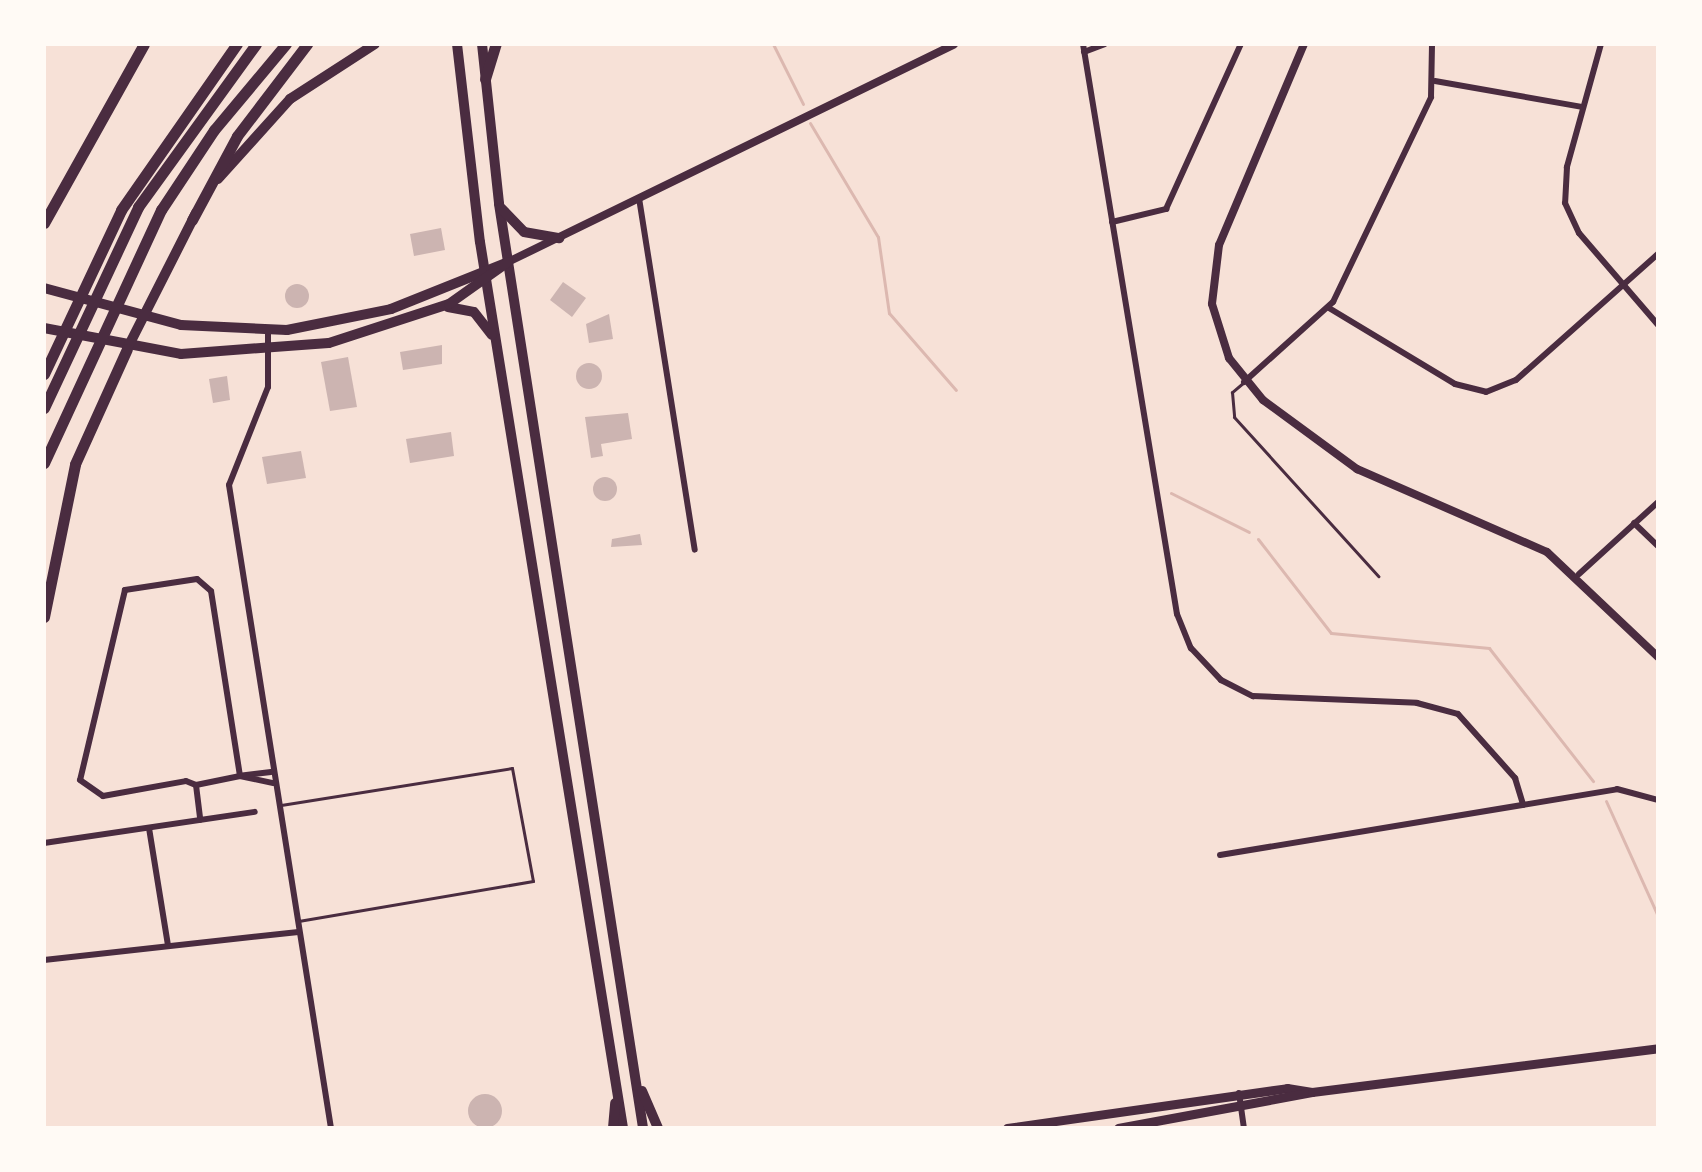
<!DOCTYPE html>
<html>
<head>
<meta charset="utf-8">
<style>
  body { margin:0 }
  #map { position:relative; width:1702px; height:1172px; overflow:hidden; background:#f7e1d7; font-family:Ubuntu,sans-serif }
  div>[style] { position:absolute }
  .stream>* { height:3px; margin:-1.5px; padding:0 1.5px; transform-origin:1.5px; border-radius:1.5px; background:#dcb8b0 }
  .building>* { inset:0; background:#ccb4b1 }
  .round { border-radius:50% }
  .service>* { height:3px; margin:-1.5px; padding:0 1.5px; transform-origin:1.5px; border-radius:1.5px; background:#4a2c40 }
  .minor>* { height:6px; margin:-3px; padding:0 3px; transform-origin:3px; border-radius:3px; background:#4a2c40 }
  .tertiary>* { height:8px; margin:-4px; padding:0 4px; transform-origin:4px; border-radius:4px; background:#4a2c40 }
  .secondary>* { height:9px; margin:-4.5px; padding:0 4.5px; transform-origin:4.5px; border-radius:4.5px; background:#4a2c40 }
  .primary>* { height:10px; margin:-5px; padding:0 5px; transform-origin:5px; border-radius:5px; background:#4a2c40 }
  .motorway>* { height:11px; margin:-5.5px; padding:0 5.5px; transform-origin:5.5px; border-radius:5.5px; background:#4a2c40 }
  span { translate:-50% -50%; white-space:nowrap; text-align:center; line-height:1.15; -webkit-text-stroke:6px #fffaf5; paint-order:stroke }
  .frame { position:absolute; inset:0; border:46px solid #fffaf5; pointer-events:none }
</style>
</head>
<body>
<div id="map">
  <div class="stream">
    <div style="left:773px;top:44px;width:67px;rotate:63.4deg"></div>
    <div style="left:810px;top:123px;width:133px;rotate:59.2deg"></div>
    <div style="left:878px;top:237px;width:77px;rotate:81.8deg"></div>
    <div style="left:889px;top:313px;width:102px;rotate:49deg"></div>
    <div style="left:1171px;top:493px;width:87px;rotate:26.6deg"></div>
    <div style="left:1258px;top:539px;width:119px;rotate:52.2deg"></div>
    <div style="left:1331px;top:633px;width:159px;rotate:5.4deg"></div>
    <div style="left:1489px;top:648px;width:169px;rotate:52deg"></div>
    <div style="left:1606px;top:801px;width:126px;rotate:65.7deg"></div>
  </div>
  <div class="building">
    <div style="clip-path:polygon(441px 228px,445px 250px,414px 256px,410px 234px)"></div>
    <div style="clip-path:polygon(563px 282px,586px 298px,572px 317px,550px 300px)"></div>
    <div class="round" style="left:285px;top:284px;width:24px;height:24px"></div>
    <div style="clip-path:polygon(609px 314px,613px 339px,589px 343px,586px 324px)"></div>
    <div style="clip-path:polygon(442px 345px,442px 364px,403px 370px,400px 352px)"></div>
    <div style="clip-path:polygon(348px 357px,357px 407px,330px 411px,321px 362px)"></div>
    <div class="round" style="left:576px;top:363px;width:26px;height:26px"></div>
    <div style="clip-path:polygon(227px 376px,230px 400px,213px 403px,209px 379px)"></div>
    <div style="clip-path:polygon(628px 413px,632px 439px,601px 444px,603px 456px,591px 458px,585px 417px)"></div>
    <div style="clip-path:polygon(451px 432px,454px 456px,410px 463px,406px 439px)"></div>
    <div style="clip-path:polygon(301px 451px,306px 478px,267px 484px,262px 457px)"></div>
    <div class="round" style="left:593px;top:477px;width:24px;height:24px"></div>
    <div style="clip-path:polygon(640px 534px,642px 545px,611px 547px,612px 539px)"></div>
    <div class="round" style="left:468px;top:1094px;width:34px;height:34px"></div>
  </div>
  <div class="service">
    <div style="left:1244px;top:382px;width:16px;rotate:140deg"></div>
    <div style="left:1232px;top:392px;width:25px;rotate:85deg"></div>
    <div style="left:1234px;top:417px;width:215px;rotate:47.8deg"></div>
    <div style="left:281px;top:805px;width:234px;rotate:-9.1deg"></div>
    <div style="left:512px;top:768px;width:115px;rotate:79.5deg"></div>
    <div style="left:533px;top:881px;width:238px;rotate:170.3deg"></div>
  </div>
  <div class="minor">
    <div style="left:1083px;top:44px;width:578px;rotate:80.64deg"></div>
    <div style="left:1177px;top:614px;width:37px;rotate:68deg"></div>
    <div style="left:1191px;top:648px;width:44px;rotate:46.8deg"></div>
    <div style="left:1221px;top:680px;width:36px;rotate:27deg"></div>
    <div style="left:1253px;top:696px;width:164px;rotate:2.4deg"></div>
    <div style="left:1417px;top:703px;width:42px;rotate:15deg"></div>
    <div style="left:1458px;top:714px;width:86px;rotate:48.3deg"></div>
    <div style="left:1515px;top:778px;width:28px;rotate:73deg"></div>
    <div style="left:1601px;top:44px;width:128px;rotate:105.5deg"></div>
    <div style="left:1567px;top:167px;width:36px;rotate:93deg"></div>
    <div style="left:1565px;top:203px;width:33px;rotate:65deg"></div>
    <div style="left:1579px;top:233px;width:121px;rotate:49.3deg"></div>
    <div style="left:1084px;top:52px;width:22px;rotate:-21deg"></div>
    <div style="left:1435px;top:81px;width:149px;rotate:10deg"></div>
    <div style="left:639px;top:198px;width:356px;rotate:81deg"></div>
    <div style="left:1112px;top:222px;width:56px;rotate:-13.5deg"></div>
    <div style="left:1166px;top:209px;width:181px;rotate:-65.6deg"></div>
    <div style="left:1329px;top:308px;width:147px;rotate:31.1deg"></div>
    <div style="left:1455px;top:384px;width:32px;rotate:14deg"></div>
    <div style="left:1486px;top:392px;width:32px;rotate:-22deg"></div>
    <div style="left:1516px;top:380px;width:190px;rotate:-41.6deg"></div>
    <div style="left:268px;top:331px;width:56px;rotate:90deg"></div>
    <div style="left:268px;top:387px;width:105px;rotate:111.7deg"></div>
    <div style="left:229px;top:485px;width:651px;rotate:80.99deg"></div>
    <div style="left:1244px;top:382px;width:120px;rotate:-42deg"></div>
    <div style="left:1333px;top:302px;width:227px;rotate:-64.4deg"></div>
    <div style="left:1431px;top:97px;width:53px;rotate:-88.9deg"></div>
    <div style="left:1634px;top:523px;width:33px;rotate:44deg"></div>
    <div style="left:1579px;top:574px;width:107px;rotate:-42.3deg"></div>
    <div style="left:271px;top:772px;width:31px;rotate:173deg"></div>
    <div style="left:240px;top:776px;width:34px;rotate:12deg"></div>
    <div style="left:196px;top:785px;width:45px;rotate:-11.6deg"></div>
    <div style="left:240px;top:776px;width:187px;rotate:-98.9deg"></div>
    <div style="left:211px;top:591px;width:18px;rotate:-139deg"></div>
    <div style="left:197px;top:579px;width:73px;rotate:171.3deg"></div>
    <div style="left:125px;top:590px;width:195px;rotate:103.3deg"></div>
    <div style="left:80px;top:780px;width:28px;rotate:35deg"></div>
    <div style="left:103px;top:796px;width:84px;rotate:-10.2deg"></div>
    <div style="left:186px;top:781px;width:11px;rotate:22deg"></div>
    <div style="left:196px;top:785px;width:35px;rotate:83deg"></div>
    <div style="left:149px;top:828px;width:119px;rotate:80.8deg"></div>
    <div style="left:44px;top:843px;width:213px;rotate:-8.4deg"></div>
    <div style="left:1220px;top:855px;width:402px;rotate:-9.4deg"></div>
    <div style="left:1617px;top:789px;width:42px;rotate:15deg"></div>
    <div style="left:44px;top:960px;width:256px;rotate:-6.3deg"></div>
    <div style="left:1239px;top:1093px;width:35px;rotate:82deg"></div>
  </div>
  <div class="tertiary">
    <div style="left:1304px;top:44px;width:218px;rotate:112.9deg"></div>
    <div style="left:1219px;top:245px;width:59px;rotate:96.8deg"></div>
    <div style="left:1212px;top:304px;width:57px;rotate:72.5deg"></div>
    <div style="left:1229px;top:358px;width:54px;rotate:51deg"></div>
    <div style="left:1263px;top:400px;width:117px;rotate:36.3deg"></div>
    <div style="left:1357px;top:469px;width:207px;rotate:23.6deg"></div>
    <div style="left:1547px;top:552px;width:153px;rotate:43.4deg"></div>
    <div style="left:508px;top:262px;width:496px;rotate:-26deg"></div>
  </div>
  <div class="secondary">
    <div style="left:1007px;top:1128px;width:283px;rotate:-8.1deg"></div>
    <div style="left:1287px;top:1088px;width:25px;rotate:9deg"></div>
    <div style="left:1118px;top:1128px;width:197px;rotate:-10.5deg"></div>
    <div style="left:1312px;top:1092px;width:349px;rotate:-7.2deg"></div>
  </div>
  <div class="primary">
    <div style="left:457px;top:44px;width:199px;rotate:83.4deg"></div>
    <div style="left:480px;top:242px;width:897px;rotate:80.83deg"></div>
    <div style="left:482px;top:44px;width:161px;rotate:83.9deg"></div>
    <div style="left:499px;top:204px;width:935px;rotate:81.14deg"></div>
    <div style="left:218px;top:179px;width:108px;rotate:-48deg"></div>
    <div style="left:290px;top:99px;width:101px;rotate:-32.9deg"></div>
    <div style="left:501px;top:208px;width:33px;rotate:46deg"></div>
    <div style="left:524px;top:232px;width:36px;rotate:10deg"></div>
    <div style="left:44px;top:288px;width:142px;rotate:15.1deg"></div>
    <div style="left:181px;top:325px;width:106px;rotate:2.7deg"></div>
    <div style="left:287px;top:330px;width:106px;rotate:-11.4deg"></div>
    <div style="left:391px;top:309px;width:124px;rotate:-21.8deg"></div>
    <div style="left:448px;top:307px;width:26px;rotate:11deg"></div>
    <div style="left:474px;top:312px;width:29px;rotate:52deg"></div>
    <div style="left:44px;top:328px;width:139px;rotate:10.7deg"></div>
    <div style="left:181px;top:354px;width:148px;rotate:-4.3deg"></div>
    <div style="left:329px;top:343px;width:126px;rotate:-18deg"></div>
    <div style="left:449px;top:304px;width:72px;rotate:-35.4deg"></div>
    <div style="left:127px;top:349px;width:153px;rotate:-63.1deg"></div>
    <div style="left:642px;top:1091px;width:40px;rotate:66.6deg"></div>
    <div style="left:613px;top:1128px;width:25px;rotate:-85deg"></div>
  </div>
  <div class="motorway">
    <div style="left:485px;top:79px;width:37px;rotate:-73deg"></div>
    <div style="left:192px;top:220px;width:95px;rotate:-61.8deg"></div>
    <div style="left:237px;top:136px;width:116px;rotate:-52.7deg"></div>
    <div style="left:44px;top:223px;width:205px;rotate:-60.8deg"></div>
    <div style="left:44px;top:374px;width:181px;rotate:-64.8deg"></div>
    <div style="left:121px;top:210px;width:203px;rotate:-55.1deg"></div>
    <div style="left:44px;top:408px;width:222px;rotate:-64.9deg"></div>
    <div style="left:138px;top:207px;width:201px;rotate:-54.1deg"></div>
    <div style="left:44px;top:463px;width:279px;rotate:-65.2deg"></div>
    <div style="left:161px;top:210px;width:96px;rotate:-56.5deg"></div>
    <div style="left:214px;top:130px;width:112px;rotate:-50.1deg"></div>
    <div style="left:44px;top:617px;width:156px;rotate:-78.5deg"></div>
    <div style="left:75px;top:464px;width:126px;rotate:-65.7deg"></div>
  </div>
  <div class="frame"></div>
</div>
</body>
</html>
